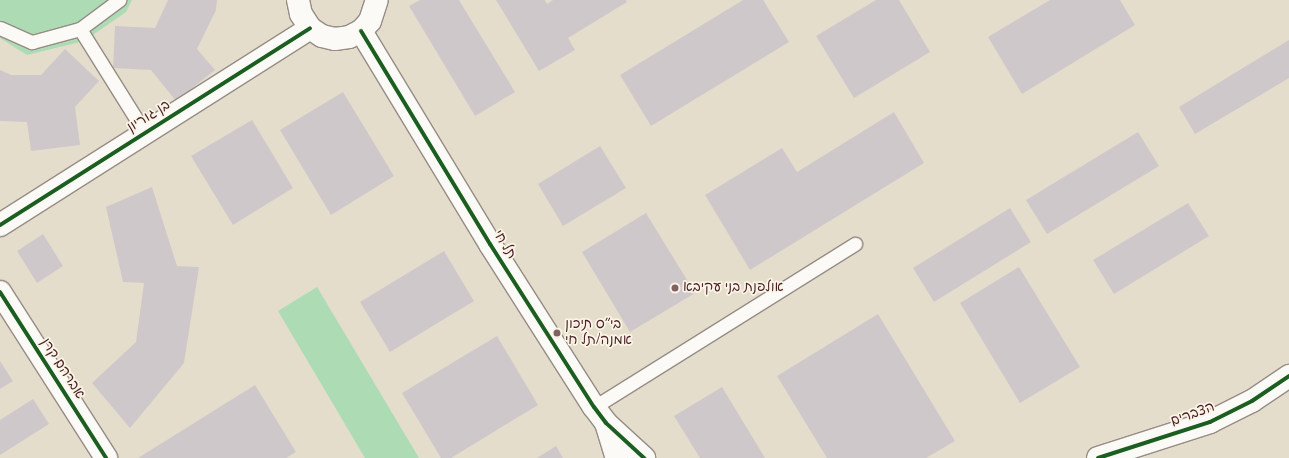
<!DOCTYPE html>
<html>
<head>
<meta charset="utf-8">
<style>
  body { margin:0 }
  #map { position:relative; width:1289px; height:458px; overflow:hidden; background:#e4ddcc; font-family:"Indie Flower","Playpen Sans Hebrew",sans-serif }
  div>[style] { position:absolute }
  .green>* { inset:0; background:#acdbb4 }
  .building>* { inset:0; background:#cfc8cb }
  .roads { filter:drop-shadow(1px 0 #968c85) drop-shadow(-1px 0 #968c85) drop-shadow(0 1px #968c85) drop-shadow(0 -1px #968c85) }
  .service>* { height:13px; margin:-6.5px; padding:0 6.5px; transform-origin:6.5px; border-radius:6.5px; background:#fbfaf7 }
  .minor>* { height:22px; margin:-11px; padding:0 11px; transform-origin:11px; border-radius:11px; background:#fbfaf7 }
  .tertiary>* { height:22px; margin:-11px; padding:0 11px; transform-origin:11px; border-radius:11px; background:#fbfaf7 }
  .cycleway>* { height:4px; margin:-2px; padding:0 2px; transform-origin:2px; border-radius:2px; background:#1b5e20 }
  .dots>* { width:11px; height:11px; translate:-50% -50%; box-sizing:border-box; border:2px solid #fcf5e5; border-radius:50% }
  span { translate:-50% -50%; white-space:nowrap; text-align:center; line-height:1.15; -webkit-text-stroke:3.5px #fcf5e5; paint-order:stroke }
  .street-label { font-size:14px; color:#4a1f2b }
  .poi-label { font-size:14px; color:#4a1f2b }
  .left { translate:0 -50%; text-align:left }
</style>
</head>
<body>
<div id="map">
  <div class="green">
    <div style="clip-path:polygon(0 0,132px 0,126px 12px,84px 41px,27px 55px,0 38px)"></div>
    <div style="clip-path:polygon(317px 287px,419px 458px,365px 458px,278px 311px)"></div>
  </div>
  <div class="building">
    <div style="clip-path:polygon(168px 0,217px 0,216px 10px,197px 49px,215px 70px,176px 101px,151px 70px,113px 68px,115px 26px,155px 28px)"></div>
    <div style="clip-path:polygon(420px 0,459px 0,515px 92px,475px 116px,409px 6px)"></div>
    <div style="clip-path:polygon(496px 0,545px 0,547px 4px,553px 0,626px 0,627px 2px,568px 38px,575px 50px,539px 71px)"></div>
    <div style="clip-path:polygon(743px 0,763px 0,789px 42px,651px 126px,620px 75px)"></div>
    <div style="clip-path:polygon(876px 0,899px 0,930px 52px,854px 98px,816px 36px)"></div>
    <div style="clip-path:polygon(1050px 0,1120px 0,1135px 25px,1022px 94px,988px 37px)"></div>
    <div style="clip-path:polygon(1289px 40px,1289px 78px,1195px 134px,1179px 107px)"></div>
    <div style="clip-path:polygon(65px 49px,99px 81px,75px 107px,80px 145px,31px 151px,27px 122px,0 121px,0 70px,11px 75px,41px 75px)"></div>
    <div style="clip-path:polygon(343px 92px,394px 176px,331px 215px,280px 130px)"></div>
    <div style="clip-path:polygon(894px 112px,924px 163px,750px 270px,705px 195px,782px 148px,797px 172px)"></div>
    <div style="clip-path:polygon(252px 120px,293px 188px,233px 225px,191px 156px)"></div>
    <div style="clip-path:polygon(1138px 132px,1159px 166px,1047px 234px,1026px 200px)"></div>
    <div style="clip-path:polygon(600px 146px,626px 188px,563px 226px,538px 184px)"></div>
    <div style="clip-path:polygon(152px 187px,177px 266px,199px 267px,184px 363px,130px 428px,92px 383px,136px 342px,144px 283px,123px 282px,106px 207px)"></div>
    <div style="clip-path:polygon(1188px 203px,1209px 236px,1114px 294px,1093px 260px)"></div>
    <div style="clip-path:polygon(1010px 208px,1031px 242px,934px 302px,913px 268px)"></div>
    <div style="clip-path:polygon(646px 213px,695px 293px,630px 332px,582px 252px)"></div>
    <div style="clip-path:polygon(43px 234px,63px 266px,37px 283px,17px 251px)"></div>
    <div style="clip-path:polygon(444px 251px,474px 301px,390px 352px,360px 302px)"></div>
    <div style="clip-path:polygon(1019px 267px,1080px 367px,1020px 403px,960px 303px)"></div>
    <div style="clip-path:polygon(878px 314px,955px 441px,926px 458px,827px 458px,777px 376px)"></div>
    <div style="clip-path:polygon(497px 336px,538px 405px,451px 458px,441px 458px,402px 393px)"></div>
    <div style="clip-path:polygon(0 361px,13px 381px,0 389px)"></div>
    <div style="clip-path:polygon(255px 385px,296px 452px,286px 458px,138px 458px)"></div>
    <div style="clip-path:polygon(722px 387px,765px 458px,700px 458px,674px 416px)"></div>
    <div style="clip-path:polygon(33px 399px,49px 424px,0 455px,0 420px)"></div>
    <div style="clip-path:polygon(556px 446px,563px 458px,537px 458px)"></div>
  </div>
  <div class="roads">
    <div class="service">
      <div style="left:0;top:28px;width:35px;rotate:24deg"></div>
      <div style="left:32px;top:42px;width:50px;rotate:-15.2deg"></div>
      <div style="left:80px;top:29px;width:49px;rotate:-36.6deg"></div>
      <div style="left:80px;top:29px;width:123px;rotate:58deg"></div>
      <div style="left:594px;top:407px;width:308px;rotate:-32deg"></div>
    </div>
    <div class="minor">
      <div style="left:0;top:292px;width:197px;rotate:57.4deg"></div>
    </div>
    <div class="tertiary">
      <div style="left:298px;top:0;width:14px;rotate:78deg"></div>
      <div style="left:301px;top:14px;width:17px;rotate:57deg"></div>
      <div style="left:310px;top:28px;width:14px;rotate:34deg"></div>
      <div style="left:322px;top:36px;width:13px;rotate:13deg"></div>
      <div style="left:335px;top:39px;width:14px;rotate:-8deg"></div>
      <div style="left:349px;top:37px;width:13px;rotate:-27deg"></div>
      <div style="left:361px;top:31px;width:13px;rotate:-48deg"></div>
      <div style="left:370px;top:21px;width:22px;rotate:-72deg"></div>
      <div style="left:361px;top:31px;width:249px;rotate:58.8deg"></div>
      <div style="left:490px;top:244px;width:193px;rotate:57.5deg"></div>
      <div style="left:594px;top:407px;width:20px;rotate:53deg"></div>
      <div style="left:606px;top:423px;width:52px;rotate:42.6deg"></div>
      <div style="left:0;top:225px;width:367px;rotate:-32.4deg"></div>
      <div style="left:606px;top:423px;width:37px;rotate:73deg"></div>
      <div style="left:1098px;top:458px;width:118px;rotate:-17.8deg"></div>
      <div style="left:1210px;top:422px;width:47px;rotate:-26.6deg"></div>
      <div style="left:1252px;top:401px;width:45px;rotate:-34deg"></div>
    </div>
  </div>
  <div class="cycleway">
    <div style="left:361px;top:31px;width:249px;rotate:58.8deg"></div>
    <div style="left:490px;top:244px;width:193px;rotate:57.5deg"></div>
    <div style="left:594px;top:407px;width:20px;rotate:53deg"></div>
    <div style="left:606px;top:423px;width:52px;rotate:42.6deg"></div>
    <div style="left:0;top:225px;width:367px;rotate:-32.4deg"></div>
    <div style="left:0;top:292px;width:197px;rotate:57.4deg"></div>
    <div style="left:1098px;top:458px;width:118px;rotate:-17.8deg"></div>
    <div style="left:1210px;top:422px;width:47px;rotate:-26.6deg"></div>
    <div style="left:1252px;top:401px;width:45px;rotate:-34deg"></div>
  </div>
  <div class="dots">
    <div style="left:675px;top:288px;background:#806263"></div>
    <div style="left:557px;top:333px;background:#806263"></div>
  </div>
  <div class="street-label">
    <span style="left:149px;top:117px;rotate:-32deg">בן גוריון</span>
    <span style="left:504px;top:245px;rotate:58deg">תל חי</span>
    <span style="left:62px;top:369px;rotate:57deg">אברהם קרן</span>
    <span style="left:1193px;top:415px;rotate:-20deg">הצברים</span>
  </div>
  <div class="poi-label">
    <span class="left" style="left:683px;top:288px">אולפנת בני עקיבא</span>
    <span class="left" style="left:565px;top:333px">בי״ס תיכון<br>אמנה/תל חי</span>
  </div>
</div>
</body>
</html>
